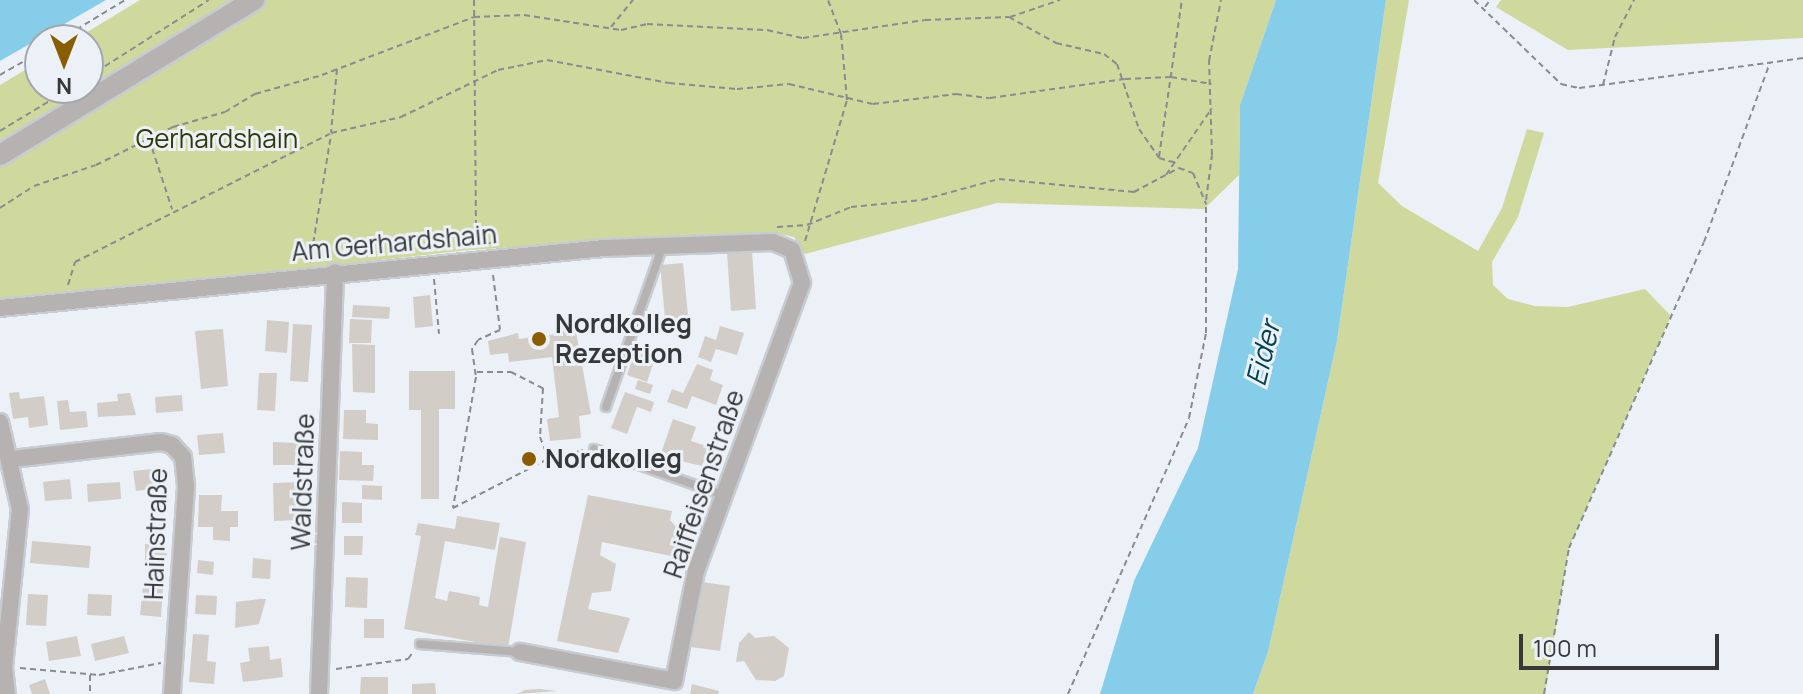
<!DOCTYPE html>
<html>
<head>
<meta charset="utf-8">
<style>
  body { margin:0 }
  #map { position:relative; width:1803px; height:694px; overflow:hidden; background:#ebf1f7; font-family:Manrope,sans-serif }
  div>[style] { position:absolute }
  .green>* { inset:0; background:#cfd89d }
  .water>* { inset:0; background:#86cdea }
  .building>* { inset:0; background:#d2cec7 }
  .path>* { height:2px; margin-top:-1px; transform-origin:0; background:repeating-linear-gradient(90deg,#888c90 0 6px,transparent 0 10px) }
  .roads { filter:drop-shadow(2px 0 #c7ccd1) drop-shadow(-2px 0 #c7ccd1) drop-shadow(0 2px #c7ccd1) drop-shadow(0 -2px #c7ccd1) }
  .service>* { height:8px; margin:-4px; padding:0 4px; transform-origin:4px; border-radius:4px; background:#b6b2b1 }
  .minor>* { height:16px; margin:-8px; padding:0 8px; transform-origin:8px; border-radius:8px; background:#b6b2b1 }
  .tertiary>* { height:20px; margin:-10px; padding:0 10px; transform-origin:10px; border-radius:10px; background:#b6b2b1 }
  .dots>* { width:22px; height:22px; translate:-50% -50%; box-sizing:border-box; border:4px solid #ebf1f7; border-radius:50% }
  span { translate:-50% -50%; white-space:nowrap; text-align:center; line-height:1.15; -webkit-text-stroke:6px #ebf1f7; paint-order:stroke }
  .park-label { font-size:26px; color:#333808 }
  .street-label { font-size:26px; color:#36383a }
  .poi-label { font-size:26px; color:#36383a; font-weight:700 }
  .left { translate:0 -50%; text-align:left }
  .water-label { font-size:28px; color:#004054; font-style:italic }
  .north { position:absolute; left:24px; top:24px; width:80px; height:80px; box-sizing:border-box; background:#ebf1f7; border:2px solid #a3a7ab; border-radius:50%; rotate:180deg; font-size:22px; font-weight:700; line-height:32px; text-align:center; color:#36383a }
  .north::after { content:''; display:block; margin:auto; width:28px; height:36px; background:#8b5d03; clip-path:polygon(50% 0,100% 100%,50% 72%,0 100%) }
  .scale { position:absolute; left:1519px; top:634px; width:200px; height:36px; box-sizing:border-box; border:4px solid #36383a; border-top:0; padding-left:10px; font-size:24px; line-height:28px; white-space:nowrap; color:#36383a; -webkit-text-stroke:6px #ebf1f7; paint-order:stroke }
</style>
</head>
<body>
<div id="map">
  <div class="green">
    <div style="clip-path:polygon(140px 0,1276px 0,1240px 105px,1239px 175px,1204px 209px,997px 203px,805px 254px,794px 237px,772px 232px,468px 250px,0 303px,0 85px,40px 61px,40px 88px,88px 88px,88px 40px,74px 40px)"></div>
    <div style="clip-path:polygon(1386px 0,1409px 0,1378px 183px,1402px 206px,1478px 251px,1502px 208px,1527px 129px,1544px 133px,1518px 217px,1492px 262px,1493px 285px,1508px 299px,1535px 306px,1568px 307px,1645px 289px,1671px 316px,1569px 548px,1545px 694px,1253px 694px,1268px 652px,1337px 341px)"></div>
    <div style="clip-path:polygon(1501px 0,1803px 0,1803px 38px,1568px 50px,1496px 7px)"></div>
  </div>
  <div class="water">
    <div style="clip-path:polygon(0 0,106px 0,0 61px)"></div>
    <div style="clip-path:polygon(1276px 0,1386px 0,1337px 341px,1268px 652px,1253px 694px,1100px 694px,1134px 581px,1198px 448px,1238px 269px,1240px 105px)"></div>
  </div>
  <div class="building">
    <div style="clip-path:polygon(752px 251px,756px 309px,731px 311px,727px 253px)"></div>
    <div style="clip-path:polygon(683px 263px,689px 327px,666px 329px,660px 265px)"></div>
    <div style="clip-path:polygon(430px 295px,433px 326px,415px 328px,413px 297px)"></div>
    <div style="clip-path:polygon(353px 305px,390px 307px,389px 319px,352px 317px)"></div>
    <div style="clip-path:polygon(573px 316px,591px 414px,579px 416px,581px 438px,550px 441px,547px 419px,559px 417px,552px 357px,509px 362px,508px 353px,490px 355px,488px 341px,518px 333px,519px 339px,556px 334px,554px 319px)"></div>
    <div style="clip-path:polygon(350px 319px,372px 320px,371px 343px,349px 343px)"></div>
    <div style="clip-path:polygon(267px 320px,289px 322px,287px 353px,265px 351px)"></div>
    <div style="clip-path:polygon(293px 324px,312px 325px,308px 382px,290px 381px)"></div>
    <div style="clip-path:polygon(720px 326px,744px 333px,737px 355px,716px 349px,711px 362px,698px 357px,705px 336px,716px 340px)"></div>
    <div style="clip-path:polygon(223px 329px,228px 386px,201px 389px,195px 331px)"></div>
    <div style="clip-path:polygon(352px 344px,375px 345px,375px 393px,353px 392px)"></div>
    <div style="clip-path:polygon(635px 351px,655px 358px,647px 382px,627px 375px)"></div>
    <div style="clip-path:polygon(697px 364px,713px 370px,710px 380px,723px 385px,716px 405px,692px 396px,687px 409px,667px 402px,672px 389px,683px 393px)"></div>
    <div style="clip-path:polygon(409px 371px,455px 371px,455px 409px,439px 409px,439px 499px,421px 499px,421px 410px,409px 410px)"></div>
    <div style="clip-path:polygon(259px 373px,277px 373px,275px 411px,257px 410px)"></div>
    <div style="clip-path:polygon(638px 380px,653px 385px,650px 394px,635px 389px)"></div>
    <div style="clip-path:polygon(19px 392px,20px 399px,44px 396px,48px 425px,29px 428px,28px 417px,13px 419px,9px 393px)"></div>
    <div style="clip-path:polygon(625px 392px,654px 402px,651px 412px,637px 407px,627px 434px,611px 428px)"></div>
    <div style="clip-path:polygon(130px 393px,136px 415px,98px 417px,97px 403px,118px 401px,117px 394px)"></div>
    <div style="clip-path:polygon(182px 395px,183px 411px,156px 413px,155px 397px)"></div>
    <div style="clip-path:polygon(68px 400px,70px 412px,86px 411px,88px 427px,60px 430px,57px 401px)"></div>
    <div style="clip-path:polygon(344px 410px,366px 410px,366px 423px,378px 424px,378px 440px,343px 439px)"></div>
    <div style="clip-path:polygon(673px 419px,696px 427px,691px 441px,709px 447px,702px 466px,660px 456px)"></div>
    <div style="clip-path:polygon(223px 433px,225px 453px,199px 455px,197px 435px)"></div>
    <div style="clip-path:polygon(273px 442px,298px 443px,297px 465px,273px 465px)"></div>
    <div style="clip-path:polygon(340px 451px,362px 452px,362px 465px,374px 465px,373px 481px,339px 480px)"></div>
    <div style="clip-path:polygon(162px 468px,164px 488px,136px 491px,133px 471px)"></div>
    <div style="clip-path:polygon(70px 479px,72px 499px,45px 501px,43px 482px)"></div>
    <div style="clip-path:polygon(120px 482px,121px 499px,88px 502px,87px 484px)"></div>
    <div style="clip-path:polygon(300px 482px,301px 520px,274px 521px,273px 483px)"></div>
    <div style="clip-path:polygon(362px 485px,382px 486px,382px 500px,362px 499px)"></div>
    <div style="clip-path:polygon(199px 495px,222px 495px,221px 511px,238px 511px,238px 527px,230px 527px,230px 541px,213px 540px,213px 527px,198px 527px)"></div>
    <div style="clip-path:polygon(588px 495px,672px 511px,670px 520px,686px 538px,681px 558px,602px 542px,600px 555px,616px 564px,611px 591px,592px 593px,588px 609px,630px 618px,618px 653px,557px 641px)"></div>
    <div style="clip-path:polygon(342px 502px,362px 503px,362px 523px,342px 523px)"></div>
    <div style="clip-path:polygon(457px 516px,500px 523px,495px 550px,445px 541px,435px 598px,447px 601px,449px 591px,480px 597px,479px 605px,488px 607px,500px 537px,526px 542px,508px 648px,404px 629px,421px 536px,415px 535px,418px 523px,455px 529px)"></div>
    <div style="clip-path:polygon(344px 536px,363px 536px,362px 555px,344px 555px)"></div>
    <div style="clip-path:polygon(32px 541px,91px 546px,89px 568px,30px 563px)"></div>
    <div style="clip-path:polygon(145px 544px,167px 545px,167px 565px,145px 564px)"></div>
    <div style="clip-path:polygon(253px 558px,271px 560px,270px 579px,252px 578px)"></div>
    <div style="clip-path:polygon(198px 560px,214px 562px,213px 575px,197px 573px)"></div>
    <div style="clip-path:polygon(346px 577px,368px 578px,367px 608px,345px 607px)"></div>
    <div style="clip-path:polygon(702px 582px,730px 586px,720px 651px,691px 647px)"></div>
    <div style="clip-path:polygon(143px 585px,163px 587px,161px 617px,140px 615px)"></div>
    <div style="clip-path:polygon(28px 594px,48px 595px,46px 626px,26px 625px)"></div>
    <div style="clip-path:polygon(88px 594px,112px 595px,111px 616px,87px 615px)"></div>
    <div style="clip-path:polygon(196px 595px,217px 596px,216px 615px,195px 614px)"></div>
    <div style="clip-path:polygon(259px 599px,266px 599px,259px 624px,235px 628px,236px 602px)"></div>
    <div style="clip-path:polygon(364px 619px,384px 619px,384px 638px,364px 638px)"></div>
    <div style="clip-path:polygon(749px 632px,755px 638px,774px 636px,789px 648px,784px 676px,775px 681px,756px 680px,744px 661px,736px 662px,739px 643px)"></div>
    <div style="clip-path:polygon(193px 634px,209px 635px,207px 661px,216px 662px,214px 684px,189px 682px)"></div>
    <div style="clip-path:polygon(77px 636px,81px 656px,49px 661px,46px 642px)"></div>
    <div style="clip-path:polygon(124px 636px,129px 653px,95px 661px,91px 644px)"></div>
    <div style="clip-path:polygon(269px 646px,270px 660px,281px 658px,283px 677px,243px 682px,240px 663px,250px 661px,248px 648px)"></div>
    <div style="clip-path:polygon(361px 677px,388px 677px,388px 694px,360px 694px)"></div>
    <div style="clip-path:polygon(45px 679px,50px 694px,32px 694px,29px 685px)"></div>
    <div style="clip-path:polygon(435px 683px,436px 694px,412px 694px,412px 684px)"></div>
    <div style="clip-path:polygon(692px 684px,719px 691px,718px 694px,690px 694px)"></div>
    <div style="clip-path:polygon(539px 689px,557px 691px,517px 694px,525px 690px)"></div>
  </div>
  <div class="path">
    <div style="left:474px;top:0;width:243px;rotate:89.5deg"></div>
    <div style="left:1474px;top:0;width:121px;rotate:44deg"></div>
    <div style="left:1561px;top:84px;width:18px;rotate:13deg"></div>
    <div style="left:1579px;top:88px;width:226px;rotate:-7.6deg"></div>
    <div style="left:1485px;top:7px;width:9px;rotate:-54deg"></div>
    <div style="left:1010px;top:17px;width:53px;rotate:-18.8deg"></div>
    <div style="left:611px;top:27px;width:35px;rotate:-51deg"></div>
    <div style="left:59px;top:40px;width:77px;rotate:-31.2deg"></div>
    <div style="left:337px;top:69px;width:64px;rotate:95.4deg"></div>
    <div style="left:331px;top:133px;width:72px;rotate:-12.9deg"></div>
    <div style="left:401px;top:117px;width:108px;rotate:-25.9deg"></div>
    <div style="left:498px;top:70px;width:50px;rotate:-11.5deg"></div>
    <div style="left:547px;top:60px;width:124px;rotate:10.7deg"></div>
    <div style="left:669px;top:83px;width:68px;rotate:5deg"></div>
    <div style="left:737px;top:89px;width:52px;rotate:-5.5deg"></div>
    <div style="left:789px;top:84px;width:86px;rotate:13.4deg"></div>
    <div style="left:873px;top:104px;width:84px;rotate:-6.9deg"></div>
    <div style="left:956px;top:94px;width:34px;rotate:7deg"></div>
    <div style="left:990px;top:98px;width:136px;rotate:-8deg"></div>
    <div style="left:1125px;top:79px;width:46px;rotate:-2.5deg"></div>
    <div style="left:1171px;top:77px;width:41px;rotate:9.9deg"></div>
    <div style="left:0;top:75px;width:46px;rotate:-29.9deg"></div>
    <div style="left:88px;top:77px;width:143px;rotate:-32.5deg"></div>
    <div style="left:1603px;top:85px;width:49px;rotate:-76deg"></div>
    <div style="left:1615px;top:37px;width:42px;rotate:-62.8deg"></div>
    <div style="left:0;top:131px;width:83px;rotate:-31.2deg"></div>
    <div style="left:149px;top:139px;width:74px;rotate:71.8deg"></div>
    <div style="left:1159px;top:157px;width:159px;rotate:-81.7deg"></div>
    <div style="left:1166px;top:175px;width:81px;rotate:-55.5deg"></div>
    <div style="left:1206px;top:200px;width:45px;rotate:-82.4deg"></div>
    <div style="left:1212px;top:155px;width:94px;rotate:-91.8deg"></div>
    <div style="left:1209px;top:61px;width:62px;rotate:-78.9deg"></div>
    <div style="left:0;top:208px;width:40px;rotate:-32.9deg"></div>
    <div style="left:34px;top:186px;width:65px;rotate:-18.7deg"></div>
    <div style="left:96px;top:165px;width:86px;rotate:-26.3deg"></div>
    <div style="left:173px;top:127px;width:54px;rotate:-16.1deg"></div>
    <div style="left:225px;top:112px;width:35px;rotate:-31deg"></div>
    <div style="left:255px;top:94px;width:70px;rotate:-15.8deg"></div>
    <div style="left:322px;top:75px;width:163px;rotate:-20.9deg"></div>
    <div style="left:474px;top:17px;width:50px;rotate:-2.3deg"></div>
    <div style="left:524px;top:15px;width:98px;rotate:8.8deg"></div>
    <div style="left:621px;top:30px;width:27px;rotate:-13deg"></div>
    <div style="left:647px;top:24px;width:120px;rotate:2.9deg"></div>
    <div style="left:767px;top:30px;width:37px;rotate:13deg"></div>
    <div style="left:803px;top:38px;width:123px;rotate:-8.4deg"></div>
    <div style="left:925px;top:20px;width:84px;rotate:-2deg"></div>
    <div style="left:1009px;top:17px;width:54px;rotate:29deg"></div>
    <div style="left:1056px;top:43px;width:49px;rotate:12.9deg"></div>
    <div style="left:1104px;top:54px;width:16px;rotate:38deg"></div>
    <div style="left:1117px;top:64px;width:69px;rotate:71.3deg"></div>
    <div style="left:1139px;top:129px;width:35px;rotate:55deg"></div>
    <div style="left:1159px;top:158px;width:18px;rotate:16deg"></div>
    <div style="left:777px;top:227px;width:30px;rotate:-4deg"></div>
    <div style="left:807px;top:225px;width:48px;rotate:-22.2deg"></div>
    <div style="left:851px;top:207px;width:71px;rotate:-5.6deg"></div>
    <div style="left:922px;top:200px;width:80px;rotate:-15.3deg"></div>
    <div style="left:999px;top:179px;width:136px;rotate:5.5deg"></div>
    <div style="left:1134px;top:192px;width:51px;rotate:-28.1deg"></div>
    <div style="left:1179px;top:168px;width:15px;rotate:20deg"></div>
    <div style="left:1193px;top:173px;width:34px;rotate:67deg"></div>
    <div style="left:805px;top:241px;width:147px;rotate:-73.4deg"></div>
    <div style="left:847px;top:100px;width:66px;rotate:-95.2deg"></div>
    <div style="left:841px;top:34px;width:36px;rotate:-111deg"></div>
    <div style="left:476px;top:244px;width:15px;rotate:-4deg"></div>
    <div style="left:310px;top:263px;width:130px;rotate:-80.7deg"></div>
    <div style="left:493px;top:275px;width:55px;rotate:82.7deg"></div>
    <div style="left:500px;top:330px;width:24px;rotate:156deg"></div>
    <div style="left:478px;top:340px;width:11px;rotate:124deg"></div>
    <div style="left:472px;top:349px;width:28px;rotate:82deg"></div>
    <div style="left:476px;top:377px;width:133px;rotate:100deg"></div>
    <div style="left:453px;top:508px;width:107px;rotate:-27.3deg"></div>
    <div style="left:548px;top:459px;width:38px;rotate:-14deg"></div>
    <div style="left:434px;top:279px;width:55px;rotate:84.8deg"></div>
    <div style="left:68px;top:285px;width:24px;rotate:-73deg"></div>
    <div style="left:75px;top:262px;width:285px;rotate:-26.7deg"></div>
    <div style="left:477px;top:372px;width:34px"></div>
    <div style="left:511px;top:372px;width:36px;rotate:27deg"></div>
    <div style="left:543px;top:388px;width:49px;rotate:93.5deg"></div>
    <div style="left:540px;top:437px;width:22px;rotate:69deg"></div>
    <div style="left:20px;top:668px;width:79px;rotate:5.1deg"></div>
    <div style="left:99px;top:675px;width:63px;rotate:-11deg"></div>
    <div style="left:336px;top:669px;width:73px;rotate:-7.9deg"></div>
    <div style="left:408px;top:659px;width:9px;rotate:-54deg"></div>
    <div style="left:90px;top:675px;width:19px;rotate:90deg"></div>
    <div style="left:1068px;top:694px;width:301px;rotate:-66.3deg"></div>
    <div style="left:1189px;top:418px;width:87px;rotate:-78.7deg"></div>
    <div style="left:1206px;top:333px;width:127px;rotate:-90deg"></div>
    <div style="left:1544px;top:694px;width:148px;rotate:-80.3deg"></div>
    <div style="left:1569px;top:548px;width:334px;rotate:-66.2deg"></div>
    <div style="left:1704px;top:242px;width:191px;rotate:-69.8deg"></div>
  </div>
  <div class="roads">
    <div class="service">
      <div style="left:606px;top:407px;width:172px;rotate:-70.6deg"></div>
      <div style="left:594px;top:449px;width:137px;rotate:19.6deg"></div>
      <div style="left:420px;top:644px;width:100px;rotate:4.6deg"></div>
    </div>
    <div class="minor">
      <div style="left:0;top:308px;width:607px;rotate:-5.67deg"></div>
      <div style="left:604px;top:248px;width:169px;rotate:-2deg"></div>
      <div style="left:773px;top:242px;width:21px;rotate:23deg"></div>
      <div style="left:792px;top:250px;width:34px;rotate:73deg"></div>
      <div style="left:802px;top:283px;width:307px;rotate:110.2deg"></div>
      <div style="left:696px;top:571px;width:112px;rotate:101.3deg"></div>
      <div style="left:674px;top:681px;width:157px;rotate:-169.3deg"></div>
      <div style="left:0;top:422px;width:89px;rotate:77.1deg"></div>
      <div style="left:20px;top:509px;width:159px;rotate:95.8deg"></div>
      <div style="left:4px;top:667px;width:27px;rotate:84deg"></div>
      <div style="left:12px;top:459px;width:150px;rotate:-6.5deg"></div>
      <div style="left:161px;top:442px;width:11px;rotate:15deg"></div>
      <div style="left:172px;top:445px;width:16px;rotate:47deg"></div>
      <div style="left:183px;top:457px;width:30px;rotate:84deg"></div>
      <div style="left:186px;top:487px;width:207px;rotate:93.9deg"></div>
      <div style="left:319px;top:694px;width:422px;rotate:-87.8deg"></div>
    </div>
    <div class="tertiary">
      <div style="left:0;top:155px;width:298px;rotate:-31.4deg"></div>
    </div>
  </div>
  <div class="dots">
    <div style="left:539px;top:339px;background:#8b5d03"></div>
    <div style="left:529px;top:459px;background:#8b5d03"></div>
  </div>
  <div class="park-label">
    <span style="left:217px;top:139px">Gerhardshain</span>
  </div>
  <div class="street-label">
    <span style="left:394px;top:243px;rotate:-5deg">Am Gerhardshain</span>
    <span style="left:303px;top:482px;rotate:-88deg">Waldstraße</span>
    <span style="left:704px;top:484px;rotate:-71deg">Raiffeisenstraße</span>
    <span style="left:156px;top:534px;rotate:-88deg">Hainstraße</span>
  </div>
  <div class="poi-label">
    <span class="left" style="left:555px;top:339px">Nordkolleg<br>Rezeption</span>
    <span class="left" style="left:545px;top:459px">Nordkolleg</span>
  </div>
  <div class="water-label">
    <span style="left:1262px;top:353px;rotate:-76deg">Eider</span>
  </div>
  <div class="north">N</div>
  <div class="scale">100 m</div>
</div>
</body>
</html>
